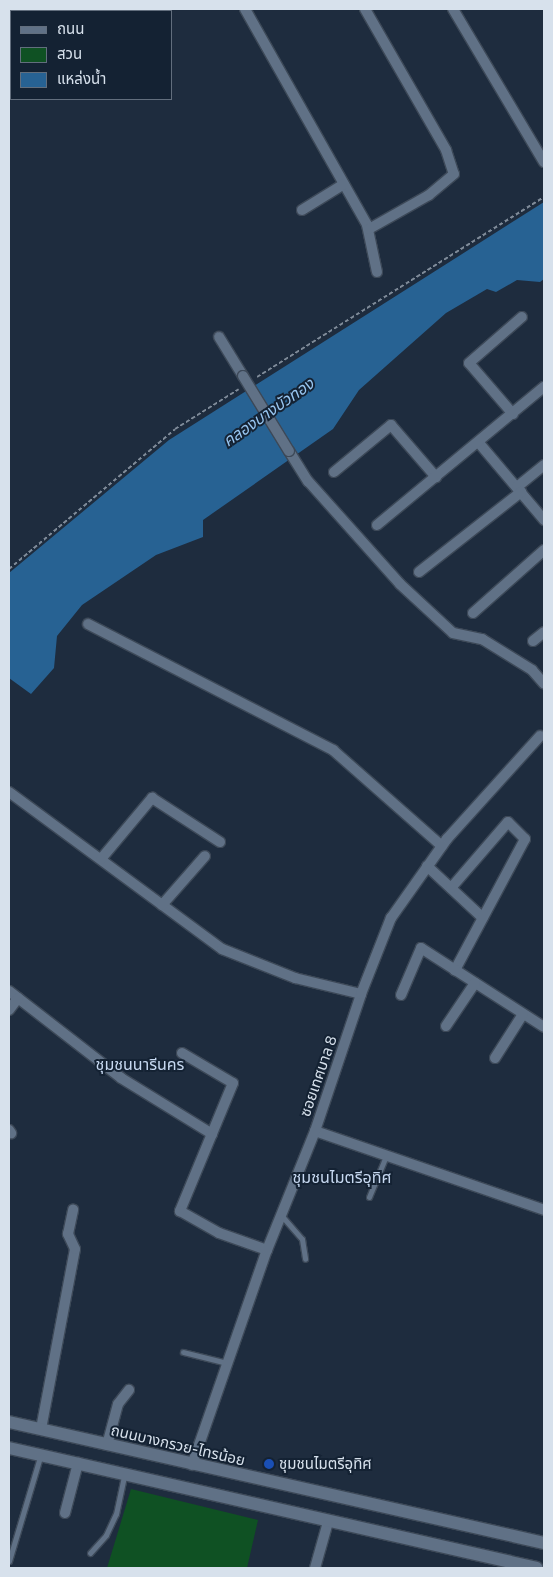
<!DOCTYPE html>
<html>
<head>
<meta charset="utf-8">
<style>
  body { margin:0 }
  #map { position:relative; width:553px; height:1577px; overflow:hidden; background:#1e2c3e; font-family:Commissioner,"Noto Sans Thai",sans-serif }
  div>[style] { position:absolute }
  .green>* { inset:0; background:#0f5123 }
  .water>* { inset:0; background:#276293 }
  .path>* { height:2px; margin-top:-1px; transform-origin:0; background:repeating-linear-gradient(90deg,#7f8b99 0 4px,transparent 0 6.5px) }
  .roads { filter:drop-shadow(1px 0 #3d4958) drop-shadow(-1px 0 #3d4958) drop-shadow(0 1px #3d4958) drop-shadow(0 -1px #3d4958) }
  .lane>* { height:5px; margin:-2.5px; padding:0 2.5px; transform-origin:2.5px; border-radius:2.5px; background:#607186 }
  .street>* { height:10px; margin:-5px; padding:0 5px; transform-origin:5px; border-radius:5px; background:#607186 }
  .secondary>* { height:12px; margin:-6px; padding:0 6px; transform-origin:6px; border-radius:6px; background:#607186 }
  .bridges { filter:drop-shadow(1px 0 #3d4958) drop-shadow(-1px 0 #3d4958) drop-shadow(0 1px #3d4958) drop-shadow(0 -1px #3d4958) }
  .street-bridge>* { height:10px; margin:-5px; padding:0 5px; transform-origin:5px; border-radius:5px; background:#607186 }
  .dots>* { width:14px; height:14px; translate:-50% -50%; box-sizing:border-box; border:2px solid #142233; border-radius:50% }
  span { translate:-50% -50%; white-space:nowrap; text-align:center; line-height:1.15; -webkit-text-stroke:4px #142233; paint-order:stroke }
  .street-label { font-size:15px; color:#d7e1ec }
  .poi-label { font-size:15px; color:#d7e1ec }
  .left { translate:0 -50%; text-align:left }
  .water-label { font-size:16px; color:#98c6f1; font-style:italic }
  .neighbourhood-label { font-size:16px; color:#c7d9f1 }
  .frame { position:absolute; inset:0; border:10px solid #d7e1ec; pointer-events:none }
  .legend { position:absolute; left:10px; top:10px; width:162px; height:90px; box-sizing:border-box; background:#142233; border:1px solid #626e7d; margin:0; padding:6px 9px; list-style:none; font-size:15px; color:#d7e1ec }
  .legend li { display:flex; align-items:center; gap:10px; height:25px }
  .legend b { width:25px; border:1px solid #626e7d }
</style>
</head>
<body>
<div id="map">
  <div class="green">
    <div style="clip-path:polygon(131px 1489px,258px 1520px,247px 1568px,107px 1568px)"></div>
  </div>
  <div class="water">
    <div style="clip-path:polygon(544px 202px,544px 279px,540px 282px,517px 280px,496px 292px,487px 289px,446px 313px,359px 390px,333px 429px,203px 520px,203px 537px,156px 555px,82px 605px,57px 636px,54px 668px,31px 694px,9px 678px,9px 573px,169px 440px)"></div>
  </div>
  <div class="path">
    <div style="left:257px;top:377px;width:339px;rotate:-32.1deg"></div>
    <div style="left:9px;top:569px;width:217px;rotate:-40.1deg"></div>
    <div style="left:175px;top:429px;width:75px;rotate:-32deg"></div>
  </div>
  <div class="roads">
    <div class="lane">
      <div style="left:369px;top:1197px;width:44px;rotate:-67.5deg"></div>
      <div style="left:281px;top:1215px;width:32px;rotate:49deg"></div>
      <div style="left:302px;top:1239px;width:20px;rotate:81deg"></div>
      <div style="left:183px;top:1352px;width:45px;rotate:14deg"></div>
      <div style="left:90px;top:1553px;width:24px;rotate:-48deg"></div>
      <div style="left:106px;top:1535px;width:23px;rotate:-65deg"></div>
      <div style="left:116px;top:1514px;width:40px;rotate:-78deg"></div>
      <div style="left:9px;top:1561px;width:109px;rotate:-73.4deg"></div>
    </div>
    <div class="street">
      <div style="left:245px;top:9px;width:248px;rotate:60.5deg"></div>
      <div style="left:367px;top:225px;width:48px;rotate:78deg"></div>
      <div style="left:365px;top:9px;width:163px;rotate:60.1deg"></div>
      <div style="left:446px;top:150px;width:25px;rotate:72deg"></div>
      <div style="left:454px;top:174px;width:33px;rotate:140deg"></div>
      <div style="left:429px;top:195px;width:69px;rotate:150.5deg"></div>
      <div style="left:453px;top:9px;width:178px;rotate:59.3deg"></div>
      <div style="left:302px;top:210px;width:49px;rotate:-31.8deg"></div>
      <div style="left:219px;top:337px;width:46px;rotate:58.4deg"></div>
      <div style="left:513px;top:414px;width:67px;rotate:-130.8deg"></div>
      <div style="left:469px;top:363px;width:70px;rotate:-41deg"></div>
      <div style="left:479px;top:443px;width:101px;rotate:49.8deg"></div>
      <div style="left:289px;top:451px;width:36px;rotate:58deg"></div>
      <div style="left:308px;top:481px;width:138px;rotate:48.2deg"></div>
      <div style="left:400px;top:584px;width:72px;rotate:42.8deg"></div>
      <div style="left:453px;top:633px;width:30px;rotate:12deg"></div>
      <div style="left:482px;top:639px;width:59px;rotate:31.8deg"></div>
      <div style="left:532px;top:670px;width:18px;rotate:49deg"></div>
      <div style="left:334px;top:472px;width:74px;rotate:-39.5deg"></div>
      <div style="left:391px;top:425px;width:69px;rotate:49.1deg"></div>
      <div style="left:517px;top:487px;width:35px;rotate:-39deg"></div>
      <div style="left:377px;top:525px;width:217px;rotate:-39.6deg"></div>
      <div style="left:419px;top:572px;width:130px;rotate:-38.1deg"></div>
      <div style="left:473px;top:613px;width:95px;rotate:-41.6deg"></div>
      <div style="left:88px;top:624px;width:276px;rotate:27.2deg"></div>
      <div style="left:333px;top:750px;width:145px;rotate:41.4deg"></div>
      <div style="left:533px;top:641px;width:14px;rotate:-39deg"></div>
      <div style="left:9px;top:792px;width:265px;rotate:36.4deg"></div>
      <div style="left:222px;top:949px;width:79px;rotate:21.7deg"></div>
      <div style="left:295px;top:978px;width:68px;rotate:13.6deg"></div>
      <div style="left:101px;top:859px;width:80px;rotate:-50.1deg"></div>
      <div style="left:152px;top:798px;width:81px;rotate:32.9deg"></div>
      <div style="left:427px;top:866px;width:76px;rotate:42.9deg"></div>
      <div style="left:451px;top:888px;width:87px;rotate:-49.2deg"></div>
      <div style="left:508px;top:822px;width:24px;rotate:45deg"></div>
      <div style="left:525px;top:839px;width:149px;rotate:118.1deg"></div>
      <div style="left:162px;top:905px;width:65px;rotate:-48.7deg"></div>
      <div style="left:9px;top:991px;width:142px;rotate:37.8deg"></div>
      <div style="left:121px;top:1078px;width:107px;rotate:31.6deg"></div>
      <div style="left:401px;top:995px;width:51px;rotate:-66.9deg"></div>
      <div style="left:421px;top:948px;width:146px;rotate:32.7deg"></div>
      <div style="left:9px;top:1010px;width:15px;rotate:-53deg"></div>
      <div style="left:446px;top:1026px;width:52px;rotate:-56deg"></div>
      <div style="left:182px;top:1053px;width:59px;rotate:30.5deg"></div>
      <div style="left:233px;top:1083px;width:139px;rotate:112.5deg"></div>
      <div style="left:180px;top:1211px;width:45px;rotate:29.4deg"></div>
      <div style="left:219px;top:1233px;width:51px;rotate:19.5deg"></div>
      <div style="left:495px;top:1058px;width:52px;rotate:-57.5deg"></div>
      <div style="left:9px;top:1130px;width:4px;rotate:56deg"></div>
      <div style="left:315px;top:1131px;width:242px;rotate:19deg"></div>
      <div style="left:41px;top:1429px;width:183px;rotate:-79.3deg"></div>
      <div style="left:75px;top:1249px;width:17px;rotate:-115deg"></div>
      <div style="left:68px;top:1234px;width:25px;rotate:-78deg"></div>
      <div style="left:107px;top:1445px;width:42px;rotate:-75deg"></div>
      <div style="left:118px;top:1404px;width:18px;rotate:-52deg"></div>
      <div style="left:192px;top:1465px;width:228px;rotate:-70.8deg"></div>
      <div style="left:267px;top:1250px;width:128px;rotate:-68deg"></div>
      <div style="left:315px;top:1131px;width:145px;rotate:-71.4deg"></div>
      <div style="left:361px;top:994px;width:82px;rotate:-68.5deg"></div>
      <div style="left:391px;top:918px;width:97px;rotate:-54.7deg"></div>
      <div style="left:447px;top:839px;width:139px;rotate:-47.9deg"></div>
      <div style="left:65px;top:1513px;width:52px;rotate:-75.4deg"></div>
      <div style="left:315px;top:1568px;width:48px;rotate:-74.2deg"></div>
    </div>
    <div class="secondary">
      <div style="left:9px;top:1422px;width:549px;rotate:12.74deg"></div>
      <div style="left:9px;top:1448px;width:541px;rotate:12.8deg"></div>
    </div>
  </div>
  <div class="bridges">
    <div class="street-bridge">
      <div style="left:243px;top:376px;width:88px;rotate:58.5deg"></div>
    </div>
  </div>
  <div class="dots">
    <div style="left:269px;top:1464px;background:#1a4fb4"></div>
  </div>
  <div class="street-label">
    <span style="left:318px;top:1076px;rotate:-71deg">ซอยเทศบาล 8</span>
    <span style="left:178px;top:1445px;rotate:13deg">ถนนบางกรวย-ไทรน้อย</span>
  </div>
  <div class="poi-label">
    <span class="left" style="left:279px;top:1464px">ชุมชนไมตรีอุทิศ</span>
  </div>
  <div class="water-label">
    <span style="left:268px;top:412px;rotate:-35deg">คลองบางบัวทอง</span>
  </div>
  <div class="neighbourhood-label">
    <span style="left:140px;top:1064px">ชุมชนนารีนคร</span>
    <span style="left:342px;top:1177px">ชุมชนไมตรีอุทิศ</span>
  </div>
  <div class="frame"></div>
  <ul class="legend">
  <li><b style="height:6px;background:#607186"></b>ถนน</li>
  <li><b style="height:14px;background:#0f5123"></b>สวน</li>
  <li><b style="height:14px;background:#276293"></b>แหล่งน้ำ</li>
  </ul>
</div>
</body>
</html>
